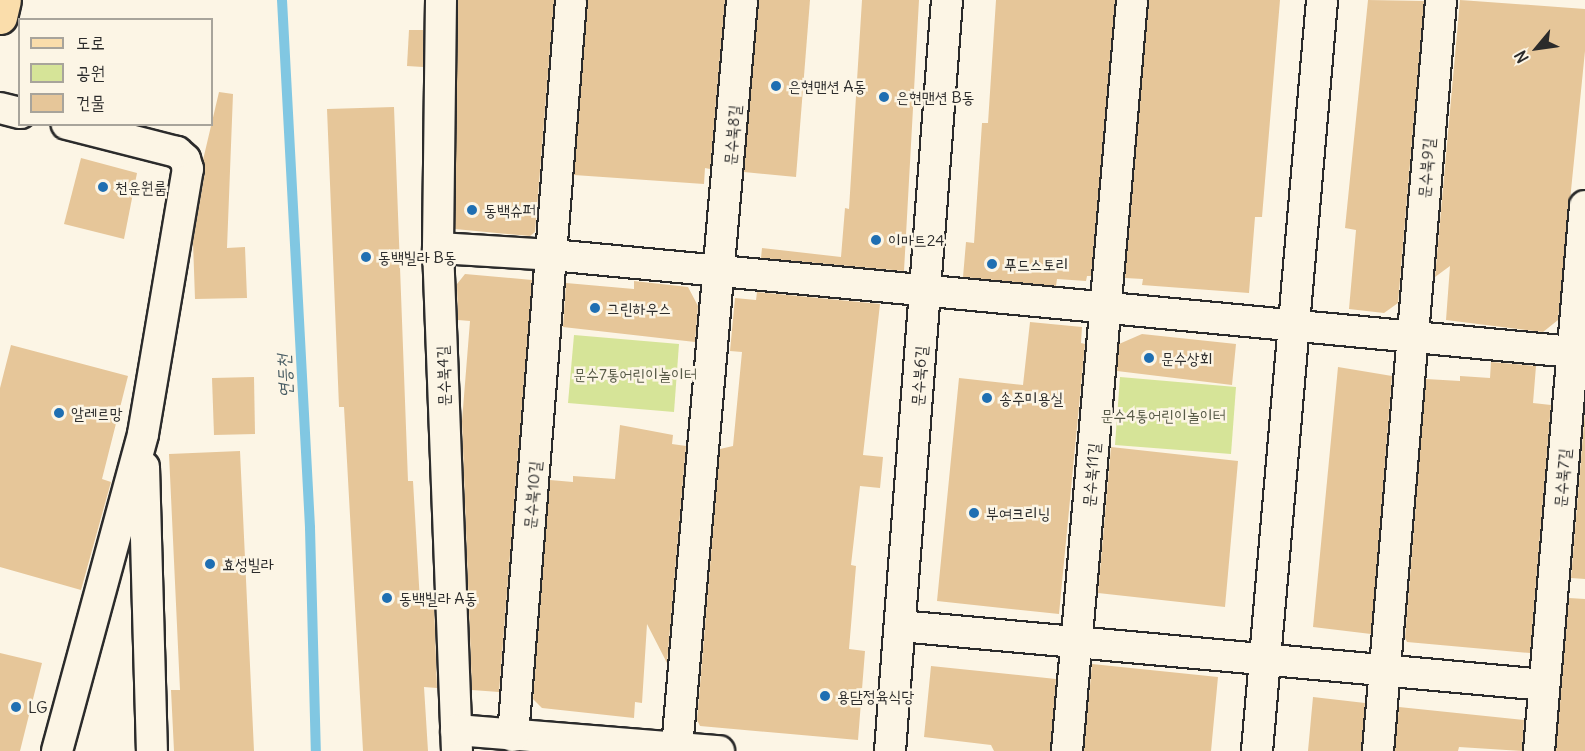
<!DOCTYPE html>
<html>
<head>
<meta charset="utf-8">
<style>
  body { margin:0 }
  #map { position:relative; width:1585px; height:751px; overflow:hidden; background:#fcf5e5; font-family:Delius,"Poor Story",sans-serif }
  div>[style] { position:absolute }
  .green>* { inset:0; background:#d6e498 }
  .stream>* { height:10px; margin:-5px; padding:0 5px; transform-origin:5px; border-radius:5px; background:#81c7e2 }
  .building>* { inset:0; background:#e6c699 }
  .roads { filter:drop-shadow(2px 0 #2b2b2b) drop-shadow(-2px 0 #2b2b2b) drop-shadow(0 2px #2b2b2b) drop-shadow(0 -2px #2b2b2b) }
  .minor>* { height:30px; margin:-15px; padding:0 15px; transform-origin:15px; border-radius:15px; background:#fcf5e5 }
  .primary>* { height:33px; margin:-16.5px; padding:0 16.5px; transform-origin:16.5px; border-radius:16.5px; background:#faddab }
  .dots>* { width:16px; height:16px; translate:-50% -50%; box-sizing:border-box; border:3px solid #fcf5e5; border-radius:50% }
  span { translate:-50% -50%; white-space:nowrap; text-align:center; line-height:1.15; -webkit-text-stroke:5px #fcf5e5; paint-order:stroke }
  .poi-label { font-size:16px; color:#2b2b2b }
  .left { translate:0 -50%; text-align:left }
  .street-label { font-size:16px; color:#2b2b2b }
  .park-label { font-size:16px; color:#565946 }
  .water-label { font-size:18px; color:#455a62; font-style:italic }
  .legend { position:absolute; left:18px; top:18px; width:195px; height:108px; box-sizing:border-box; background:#fcf5e5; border:2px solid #a8a49b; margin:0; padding:8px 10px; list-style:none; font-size:18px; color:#2b2b2b }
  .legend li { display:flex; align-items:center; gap:12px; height:30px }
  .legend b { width:30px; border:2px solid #a8a49b }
  .north { position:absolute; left:1507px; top:18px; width:60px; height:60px; -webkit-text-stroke:4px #fcf5e5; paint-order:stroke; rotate:241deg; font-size:16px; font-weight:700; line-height:24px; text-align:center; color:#2b2b2b }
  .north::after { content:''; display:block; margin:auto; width:21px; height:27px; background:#2b2b2b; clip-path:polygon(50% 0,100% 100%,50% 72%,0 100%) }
</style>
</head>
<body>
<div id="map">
  <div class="green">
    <div style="clip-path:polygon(574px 335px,679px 344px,674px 412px,568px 403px)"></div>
    <div style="clip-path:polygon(1120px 377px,1236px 387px,1231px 454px,1115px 445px)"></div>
  </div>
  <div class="stream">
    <div style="left:282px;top:0;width:529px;rotate:86.96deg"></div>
    <div style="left:310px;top:528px;width:223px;rotate:88.5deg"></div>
  </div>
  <div class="building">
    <div style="clip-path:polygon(458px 0,554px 0,535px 232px,530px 236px,455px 229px)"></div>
    <div style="clip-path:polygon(588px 0,725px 0,710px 169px,705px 168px,704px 184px,574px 175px)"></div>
    <div style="clip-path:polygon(759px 0,810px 0,796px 177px,744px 172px)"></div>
    <div style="clip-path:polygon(862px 0,919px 0,904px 271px,761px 258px,762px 248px,841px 257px,845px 208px,849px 209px)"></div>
    <div style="clip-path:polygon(996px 0,1115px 0,1091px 276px,1087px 276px,1086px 281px,1057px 279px,1056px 286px,963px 277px,966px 242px,974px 243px,982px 123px,988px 123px)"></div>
    <div style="clip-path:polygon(1149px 0,1280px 0,1262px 217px,1255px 217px,1249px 293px,1142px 285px,1143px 279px,1125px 278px)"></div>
    <div style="clip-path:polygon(1368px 0,1424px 1px,1398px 303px,1384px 313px,1349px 309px,1356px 230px,1345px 228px)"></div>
    <div style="clip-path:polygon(1460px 0,1585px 9px,1585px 51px,1558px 320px,1543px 332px,1446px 320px,1450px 266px,1435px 277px)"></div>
    <div style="clip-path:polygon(409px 30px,423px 30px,423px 67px,407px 66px)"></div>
    <div style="clip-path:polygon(219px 92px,233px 94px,227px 248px,245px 247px,247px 298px,195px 299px,193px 242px,205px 172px,203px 160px)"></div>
    <div style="clip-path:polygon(394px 107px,408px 481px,413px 481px,420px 602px,434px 602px,437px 688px,424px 687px,428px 751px,363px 751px,344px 407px,339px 407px,327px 109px)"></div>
    <div style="clip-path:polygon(81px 158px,137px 173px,124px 239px,64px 224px)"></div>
    <div style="clip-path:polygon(465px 274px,532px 280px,499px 692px,472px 690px,462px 421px,470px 321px,458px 320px,457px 284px)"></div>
    <div style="clip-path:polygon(634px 281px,688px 287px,698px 306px,695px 342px,563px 327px,566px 283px,634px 289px)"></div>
    <div style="clip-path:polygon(757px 292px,880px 304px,863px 455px,883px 457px,880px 488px,860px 486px,851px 565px,856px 566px,849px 649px,865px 651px,858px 740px,700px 726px,697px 720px,720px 449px,733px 446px,742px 352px,730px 351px,735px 298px,756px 300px)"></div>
    <div style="clip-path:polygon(1030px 322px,1082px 327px,1081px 343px,1085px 344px,1059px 614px,937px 601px,959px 378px,1023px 385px)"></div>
    <div style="clip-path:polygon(1142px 334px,1236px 344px,1232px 385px,1117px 371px,1119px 344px)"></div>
    <div style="clip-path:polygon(11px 345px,128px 376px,102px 479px,111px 482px,81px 590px,0 567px,0 388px)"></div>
    <div style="clip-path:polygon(1491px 362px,1536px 366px,1533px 403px,1551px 405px,1530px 653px,1407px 642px,1405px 638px,1426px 379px,1460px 381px,1460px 376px,1490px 378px)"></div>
    <div style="clip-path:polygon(1338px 367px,1392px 376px,1371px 634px,1313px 627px)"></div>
    <div style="clip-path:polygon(254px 377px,255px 434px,214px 435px,212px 378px)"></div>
    <div style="clip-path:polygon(1585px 411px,1585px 579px,1571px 578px)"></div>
    <div style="clip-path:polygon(620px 425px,673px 435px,672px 444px,686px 446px,667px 663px,647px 624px,642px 703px,635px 702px,634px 718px,542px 708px,533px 699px,550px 480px,573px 482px,573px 476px,615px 479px)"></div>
    <div style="clip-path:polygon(1111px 447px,1238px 461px,1225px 607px,1098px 593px)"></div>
    <div style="clip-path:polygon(240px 451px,254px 751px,174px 751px,171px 690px,180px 690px,169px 454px)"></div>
    <div style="clip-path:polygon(1569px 598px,1585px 599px,1585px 751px,1556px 751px)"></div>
    <div style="clip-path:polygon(0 653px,42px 663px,20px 751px,0 751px)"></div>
    <div style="clip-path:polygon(1092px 664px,1218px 677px,1211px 751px,1084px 751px)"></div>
    <div style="clip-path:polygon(931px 666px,1056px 679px,1050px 751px,994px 751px,991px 745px,924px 737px)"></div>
    <div style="clip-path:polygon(1313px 697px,1365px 703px,1361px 751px,1308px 751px)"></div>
    <div style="clip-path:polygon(1399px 707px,1524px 720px,1522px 751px,1459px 747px,1458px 751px,1395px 751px)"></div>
  </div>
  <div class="roads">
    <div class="minor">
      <div style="left:441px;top:0;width:248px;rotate:90.7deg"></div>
      <div style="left:438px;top:248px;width:503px;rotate:87.84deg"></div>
      <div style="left:0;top:108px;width:21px;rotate:14deg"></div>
      <div style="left:438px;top:248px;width:114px;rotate:3.5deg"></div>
      <div style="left:552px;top:255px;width:1026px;rotate:5.43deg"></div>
      <div style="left:144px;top:467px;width:284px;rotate:88.4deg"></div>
      <div style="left:900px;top:626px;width:647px;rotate:5.23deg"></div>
      <div style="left:456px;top:730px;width:264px;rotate:4.6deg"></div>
      <div style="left:513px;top:736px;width:738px;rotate:-85.49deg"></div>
      <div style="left:677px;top:748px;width:751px;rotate:-85.03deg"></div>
      <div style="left:57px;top:751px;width:328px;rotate:-74.8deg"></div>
      <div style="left:143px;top:434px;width:269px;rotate:-80.4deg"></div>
      <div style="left:188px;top:169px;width:10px;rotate:-107deg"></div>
      <div style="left:185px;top:159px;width:11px;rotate:-139deg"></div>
      <div style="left:177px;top:152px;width:114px;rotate:-165.7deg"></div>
      <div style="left:890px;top:751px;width:753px;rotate:-85.66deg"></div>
      <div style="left:1067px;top:751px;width:754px;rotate:-85.05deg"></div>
      <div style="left:1257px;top:751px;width:754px;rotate:-85.05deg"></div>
      <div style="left:1378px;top:751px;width:754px;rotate:-85.2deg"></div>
      <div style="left:1539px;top:751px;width:547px;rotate:-85.18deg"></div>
    </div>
    <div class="primary">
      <div style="left:0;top:17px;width:17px;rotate:-77deg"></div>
    </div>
  </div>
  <div class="dots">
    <div style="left:776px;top:86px;background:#1f6fb2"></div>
    <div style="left:884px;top:97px;background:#1f6fb2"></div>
    <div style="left:103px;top:187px;background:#1f6fb2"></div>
    <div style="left:472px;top:210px;background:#1f6fb2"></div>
    <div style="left:876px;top:240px;background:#1f6fb2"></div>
    <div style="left:366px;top:257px;background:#1f6fb2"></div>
    <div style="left:992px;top:264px;background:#1f6fb2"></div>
    <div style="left:595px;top:308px;background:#1f6fb2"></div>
    <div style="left:1149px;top:358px;background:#1f6fb2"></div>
    <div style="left:987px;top:398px;background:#1f6fb2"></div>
    <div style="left:59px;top:413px;background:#1f6fb2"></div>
    <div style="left:974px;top:513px;background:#1f6fb2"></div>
    <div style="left:210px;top:564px;background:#1f6fb2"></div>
    <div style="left:387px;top:598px;background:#1f6fb2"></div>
    <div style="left:825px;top:696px;background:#1f6fb2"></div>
    <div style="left:16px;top:707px;background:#1f6fb2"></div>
  </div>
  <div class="poi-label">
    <span class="left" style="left:788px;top:86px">은현맨션 A동</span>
    <span class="left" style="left:896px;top:97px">은현맨션 B동</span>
    <span class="left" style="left:115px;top:187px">천운원룸</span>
    <span class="left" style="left:484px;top:210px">동백슈퍼</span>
    <span class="left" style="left:888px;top:240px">이마트24</span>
    <span class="left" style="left:378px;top:257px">동백빌라 B동</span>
    <span class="left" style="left:1004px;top:264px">푸드스토리</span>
    <span class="left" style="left:607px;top:308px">그린하우스</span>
    <span class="left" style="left:1161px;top:358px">문수상회</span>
    <span class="left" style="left:999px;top:398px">송주미용실</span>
    <span class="left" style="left:71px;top:413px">알레르망</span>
    <span class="left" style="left:986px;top:513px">부여크리닝</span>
    <span class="left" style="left:222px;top:564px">효성빌라</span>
    <span class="left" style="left:399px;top:598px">동백빌라 A동</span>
    <span class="left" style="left:837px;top:696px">용담정육식당</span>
    <span class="left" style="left:28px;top:707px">LG</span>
  </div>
  <div class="street-label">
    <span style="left:732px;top:135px;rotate:-85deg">문수북8길</span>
    <span style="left:1426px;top:168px;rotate:-85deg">문수북9길</span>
    <span style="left:443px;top:376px;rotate:-92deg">문수북4길</span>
    <span style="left:919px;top:376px;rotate:-86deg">문수북6길</span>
    <span style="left:1091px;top:475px;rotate:-85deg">문수북11길</span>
    <span style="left:1562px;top:478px;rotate:-85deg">문수북7길</span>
    <span style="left:532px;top:495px;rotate:-85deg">문수북10길</span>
  </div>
  <div class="park-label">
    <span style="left:635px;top:374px">문수7통어린이놀이터</span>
    <span style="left:1163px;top:415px">문수4통어린이놀이터</span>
  </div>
  <div class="water-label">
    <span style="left:285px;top:376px;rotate:-93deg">연등천</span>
  </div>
  <ul class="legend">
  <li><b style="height:8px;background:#faddab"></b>도로</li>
  <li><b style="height:16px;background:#d6e498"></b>공원</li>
  <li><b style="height:16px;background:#e6c699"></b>건물</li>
  </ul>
  <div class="north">N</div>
</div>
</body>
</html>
